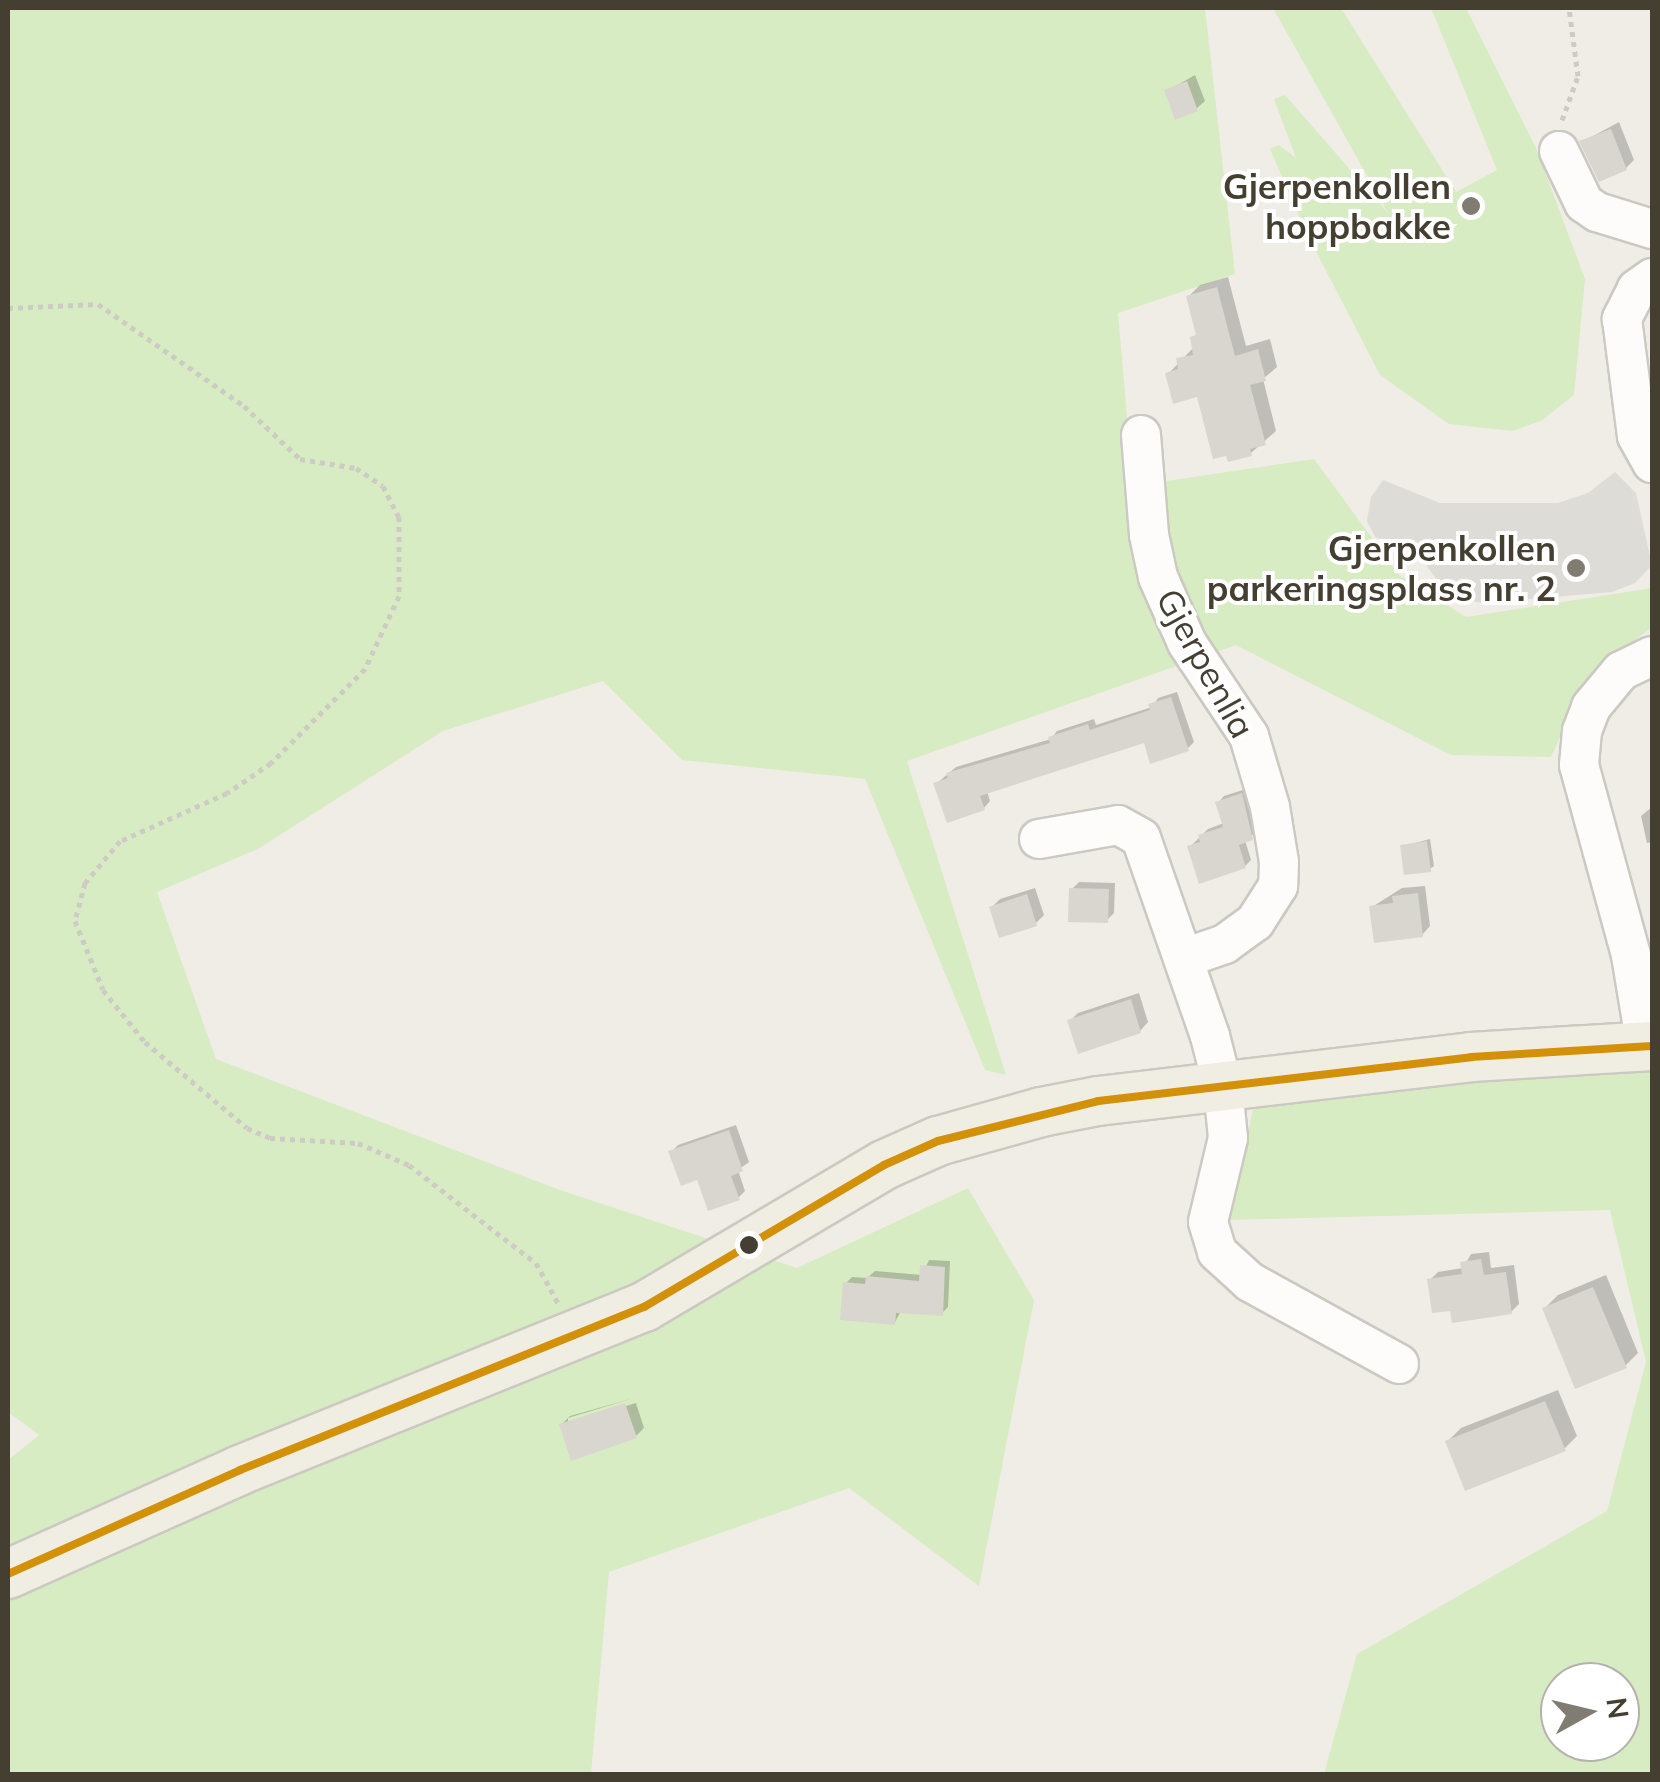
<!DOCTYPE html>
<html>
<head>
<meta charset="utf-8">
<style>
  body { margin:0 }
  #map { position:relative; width:1660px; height:1782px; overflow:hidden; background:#efede6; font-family:Mulish,sans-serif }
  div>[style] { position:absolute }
  .green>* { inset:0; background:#d8ecc3 }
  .parking>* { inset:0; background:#dedcd6 }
  .shadow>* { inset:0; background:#0003 }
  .building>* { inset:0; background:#d8d6cf }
  .path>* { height:5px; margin-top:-2.5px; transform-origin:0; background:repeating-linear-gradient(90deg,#cecbc5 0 5px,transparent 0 10px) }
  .roads { filter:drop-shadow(2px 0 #cbc9c2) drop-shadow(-2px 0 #cbc9c2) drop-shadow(0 2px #cbc9c2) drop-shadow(0 -2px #cbc9c2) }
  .minor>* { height:38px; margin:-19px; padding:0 19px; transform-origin:19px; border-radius:19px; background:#fdfcfb }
  .major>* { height:48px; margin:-24px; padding:0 24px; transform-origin:24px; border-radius:24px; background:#f0eee2 }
  .bus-1>* { height:8px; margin:-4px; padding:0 4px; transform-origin:4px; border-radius:4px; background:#d3910a }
  .dots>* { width:28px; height:28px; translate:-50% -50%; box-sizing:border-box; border:5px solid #fff; border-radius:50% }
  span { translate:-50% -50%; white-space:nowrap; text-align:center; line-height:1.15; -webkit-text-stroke:8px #fff; paint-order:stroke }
  .poi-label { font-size:35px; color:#453f32; font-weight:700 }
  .right { translate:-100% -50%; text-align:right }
  .street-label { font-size:35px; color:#453f32 }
  .frame { position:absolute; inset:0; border:10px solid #453f32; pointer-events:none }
  .north { position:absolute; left:1540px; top:1662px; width:100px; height:100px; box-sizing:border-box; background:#fff; border:2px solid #b5b2ad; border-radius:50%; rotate:82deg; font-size:28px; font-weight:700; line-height:40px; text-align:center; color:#453f32 }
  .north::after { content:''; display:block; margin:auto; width:35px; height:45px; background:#807c71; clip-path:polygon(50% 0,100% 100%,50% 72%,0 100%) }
</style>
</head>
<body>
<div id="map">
  <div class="green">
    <div style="clip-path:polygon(8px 8px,1205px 8px,1235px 274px,1118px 313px,1133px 486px,1314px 459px,1399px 575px,1466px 617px,1652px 588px,1652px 627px,1589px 675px,1551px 757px,1451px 755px,1236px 645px,907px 761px,1006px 1075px,985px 1070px,865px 779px,682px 760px,603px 681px,443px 731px,258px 849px,157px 892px,216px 1059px,560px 1190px,797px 1268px,968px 1188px,1034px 1300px,979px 1586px,849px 1488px,609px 1572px,591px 1774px,8px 1774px,8px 1460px,39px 1435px,8px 1412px)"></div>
    <div style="clip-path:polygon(1273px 8px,1341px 8px,1456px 192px,1497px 170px,1431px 8px,1466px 8px,1536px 148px,1585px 279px,1574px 395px,1541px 421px,1512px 431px,1449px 424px,1380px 375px,1306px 232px,1270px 149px,1279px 145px,1296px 158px,1274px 99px,1285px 95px,1388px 213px)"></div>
    <div style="clip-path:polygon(evenodd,1633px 1068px,1652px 1069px,1652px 1774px,1324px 1774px,1357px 1654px,1607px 1511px,1646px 1362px,1610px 1210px,1229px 1220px,1255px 1100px,1633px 1068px,1560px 1682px,1620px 1682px,1620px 1742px,1560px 1742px,1560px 1682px)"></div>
  </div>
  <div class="parking">
    <div style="clip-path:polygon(1615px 472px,1636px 493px,1652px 565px,1635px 583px,1612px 592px,1485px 603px,1450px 598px,1416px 551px,1375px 537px,1367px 521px,1371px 497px,1383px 480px,1440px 503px,1558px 503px,1588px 493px)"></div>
  </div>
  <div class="shadow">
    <div style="clip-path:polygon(1195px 75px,1205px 101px,1196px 109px,1167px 91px)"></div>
    <div style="clip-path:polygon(1619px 122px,1634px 160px,1626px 168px,1582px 142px)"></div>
    <div style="clip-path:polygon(1228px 277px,1246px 346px,1270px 339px,1277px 367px,1263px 379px,1276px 431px,1251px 453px,1198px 394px,1168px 374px,1194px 347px,1193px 338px,1198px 332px,1189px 296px,1200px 285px)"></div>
    <div style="clip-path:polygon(1177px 692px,1194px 742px,1187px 749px,1145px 740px,987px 791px,990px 801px,984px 808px,936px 784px,956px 767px,1051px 739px,1057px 731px,1094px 719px,1096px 725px,1152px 707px,1158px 698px)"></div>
    <div style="clip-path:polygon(1249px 788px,1258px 831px,1245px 840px,1251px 860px,1245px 866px,1190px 847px,1208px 829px,1224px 823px,1218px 803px,1224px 796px)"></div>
    <div style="clip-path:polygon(1652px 807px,1652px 842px,1647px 843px,1641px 816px)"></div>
    <div style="clip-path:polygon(1430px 839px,1434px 866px,1430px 869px,1403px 846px)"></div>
    <div style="clip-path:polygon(1079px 882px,1115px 883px,1114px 913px,1107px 920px,1072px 889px)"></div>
    <div style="clip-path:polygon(1425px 886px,1430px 926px,1422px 935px,1372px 907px,1402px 888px)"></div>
    <div style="clip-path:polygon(1035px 888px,1044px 915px,1036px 923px,992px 907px,1000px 899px)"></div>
    <div style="clip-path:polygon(1139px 993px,1148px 1022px,1140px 1031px,1070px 1021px,1078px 1013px)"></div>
    <div style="clip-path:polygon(736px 1125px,749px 1162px,738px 1170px,745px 1191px,738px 1198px,699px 1177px,671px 1152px,678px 1145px)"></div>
    <div style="clip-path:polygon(1489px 1252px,1491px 1268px,1514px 1265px,1519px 1304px,1511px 1312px,1452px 1308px,1430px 1280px,1438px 1272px,1463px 1268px,1471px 1254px)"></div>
    <div style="clip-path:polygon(929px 1260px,950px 1261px,948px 1307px,942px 1313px,901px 1311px,895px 1322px,846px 1283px,852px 1277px,867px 1278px,875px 1271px,922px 1275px)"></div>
    <div style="clip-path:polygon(1606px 1275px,1638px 1353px,1625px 1366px,1545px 1308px,1558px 1295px)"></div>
    <div style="clip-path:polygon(1558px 1390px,1577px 1436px,1564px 1449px,1448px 1441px,1461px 1428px)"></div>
    <div style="clip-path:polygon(634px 1398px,568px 1418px,568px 1423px,636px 1403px,644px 1428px,636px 1436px,562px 1424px,570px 1416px)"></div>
  </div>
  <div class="building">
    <div style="clip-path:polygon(1187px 81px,1198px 111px,1175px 120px,1164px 90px)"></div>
    <div style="clip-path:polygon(1611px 129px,1627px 170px,1599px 182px,1579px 141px)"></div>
    <div style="clip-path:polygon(1217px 287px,1235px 356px,1258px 349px,1266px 381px,1250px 385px,1266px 445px,1250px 449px,1252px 456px,1228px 462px,1226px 456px,1213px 459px,1197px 397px,1173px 404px,1165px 373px,1178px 369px,1176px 358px,1193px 355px,1190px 337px,1196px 335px,1186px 296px)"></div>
    <div style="clip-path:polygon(1171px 697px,1189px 751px,1150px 764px,1144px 743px,980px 796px,985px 810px,947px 823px,933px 783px,948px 778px,946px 773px,1050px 743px,1048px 737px,1088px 724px,1090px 730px,1150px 710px,1148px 704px)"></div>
    <div style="clip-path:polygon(1242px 793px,1253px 840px,1239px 845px,1246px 868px,1199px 884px,1187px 846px,1200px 842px,1198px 835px,1223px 827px,1215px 802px)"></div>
    <div style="clip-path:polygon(1427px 841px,1431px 872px,1404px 875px,1400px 845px)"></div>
    <div style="clip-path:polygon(1069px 888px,1109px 889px,1108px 923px,1068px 922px)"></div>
    <div style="clip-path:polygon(1418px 893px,1423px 937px,1374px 943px,1369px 906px,1393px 903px,1392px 896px)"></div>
    <div style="clip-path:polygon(1027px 894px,1037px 926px,999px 938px,989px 907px)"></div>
    <div style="clip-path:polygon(1131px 999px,1141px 1033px,1078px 1054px,1067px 1020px)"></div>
    <div style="clip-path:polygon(729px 1130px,743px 1171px,731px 1176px,740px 1200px,708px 1211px,697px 1180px,681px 1186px,668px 1151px)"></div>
    <div style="clip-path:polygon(1481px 1259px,1484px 1275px,1506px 1272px,1512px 1314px,1452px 1323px,1450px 1311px,1432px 1313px,1427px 1279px,1462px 1274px,1460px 1262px)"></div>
    <div style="clip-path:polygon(920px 1265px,945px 1267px,943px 1316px,896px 1313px,895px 1325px,840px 1320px,843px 1282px,865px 1284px,866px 1276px,919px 1281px)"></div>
    <div style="clip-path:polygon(1593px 1287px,1627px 1368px,1575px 1389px,1542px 1308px)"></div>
    <div style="clip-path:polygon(1545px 1401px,1566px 1451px,1465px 1491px,1445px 1441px)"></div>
    <div style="clip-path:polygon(625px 1403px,637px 1438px,571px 1461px,559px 1424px)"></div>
  </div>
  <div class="path">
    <div style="left:1562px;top:120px;width:47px;rotate:-70deg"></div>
    <div style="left:1578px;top:76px;width:69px;rotate:-97.5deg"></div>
    <div style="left:8px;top:308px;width:90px;rotate:-2.5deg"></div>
    <div style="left:98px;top:304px;width:178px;rotate:34.9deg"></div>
    <div style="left:244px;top:406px;width:77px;rotate:43.4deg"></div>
    <div style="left:300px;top:459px;width:57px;rotate:9.1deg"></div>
    <div style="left:356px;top:468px;width:32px;rotate:34deg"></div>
    <div style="left:383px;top:486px;width:35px;rotate:63deg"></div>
    <div style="left:399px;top:517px;width:79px;rotate:90deg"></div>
    <div style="left:399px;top:596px;width:81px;rotate:115deg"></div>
    <div style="left:365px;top:669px;width:133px;rotate:135deg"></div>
    <div style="left:271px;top:763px;width:53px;rotate:145.7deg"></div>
    <div style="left:227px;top:793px;width:117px;rotate:155.8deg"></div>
    <div style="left:120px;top:841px;width:55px;rotate:129.8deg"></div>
    <div style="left:85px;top:883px;width:39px;rotate:105deg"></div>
    <div style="left:75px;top:921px;width:74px;rotate:67.9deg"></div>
    <div style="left:103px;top:990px;width:67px;rotate:51.1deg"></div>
    <div style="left:145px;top:1042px;width:133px;rotate:40.1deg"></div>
    <div style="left:247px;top:1128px;width:25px;rotate:23deg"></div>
    <div style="left:270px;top:1138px;width:88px;rotate:3.3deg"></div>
    <div style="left:358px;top:1143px;width:56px;rotate:23.3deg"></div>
    <div style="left:409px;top:1165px;width:160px;rotate:37.7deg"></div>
    <div style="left:536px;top:1263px;width:46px;rotate:61.2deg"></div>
  </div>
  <div class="roads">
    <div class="minor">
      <div style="left:1559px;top:151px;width:58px;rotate:64.3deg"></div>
      <div style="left:1584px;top:203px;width:16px;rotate:35deg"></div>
      <div style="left:1597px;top:212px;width:58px;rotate:17.2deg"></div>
      <div style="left:1652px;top:278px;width:19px;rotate:144deg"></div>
      <div style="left:1637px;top:289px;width:34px;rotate:117deg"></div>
      <div style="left:1622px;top:319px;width:118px;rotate:82.7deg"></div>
      <div style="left:1637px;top:436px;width:31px;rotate:61deg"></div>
      <div style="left:1141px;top:435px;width:100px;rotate:85.4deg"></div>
      <div style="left:1149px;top:535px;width:43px;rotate:77.9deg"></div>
      <div style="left:1158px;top:577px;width:72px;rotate:66.3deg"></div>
      <div style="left:1187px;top:643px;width:112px;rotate:56.3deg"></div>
      <div style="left:1249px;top:736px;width:74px;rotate:73.5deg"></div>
      <div style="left:1270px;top:807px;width:56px;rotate:80.7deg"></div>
      <div style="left:1279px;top:862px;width:24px;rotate:92deg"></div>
      <div style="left:1278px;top:886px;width:43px;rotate:122.6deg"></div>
      <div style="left:1255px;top:922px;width:37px;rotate:144deg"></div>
      <div style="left:1225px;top:944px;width:43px;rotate:161.1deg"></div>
      <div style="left:1039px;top:839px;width:80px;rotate:-10deg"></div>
      <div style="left:1118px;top:825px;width:26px;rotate:29deg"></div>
      <div style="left:1141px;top:838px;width:210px;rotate:70.8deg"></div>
      <div style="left:1210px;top:1036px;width:53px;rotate:75.7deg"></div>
      <div style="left:1223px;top:1087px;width:51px;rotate:84.4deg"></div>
      <div style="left:1228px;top:1138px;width:86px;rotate:103.4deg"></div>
      <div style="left:1208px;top:1222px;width:31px;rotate:73deg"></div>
      <div style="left:1217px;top:1252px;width:45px;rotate:42.3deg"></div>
      <div style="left:1250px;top:1282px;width:170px;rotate:28.8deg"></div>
      <div style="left:1646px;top:1046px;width:92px;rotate:-99.4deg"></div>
      <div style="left:1631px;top:955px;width:197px;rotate:-105.3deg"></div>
      <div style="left:1579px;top:765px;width:34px;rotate:-85deg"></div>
      <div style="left:1582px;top:731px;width:26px;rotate:-69deg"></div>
      <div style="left:1591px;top:707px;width:47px;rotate:-50.2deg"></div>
      <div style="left:1621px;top:671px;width:34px;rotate:-26deg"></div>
    </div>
    <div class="major">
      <div style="left:8px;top:1574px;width:254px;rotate:-24.1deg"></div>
      <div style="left:240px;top:1470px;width:436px;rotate:-22deg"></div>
      <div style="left:644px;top:1307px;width:279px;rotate:-30.6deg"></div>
      <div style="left:884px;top:1165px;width:59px;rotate:-24deg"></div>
      <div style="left:938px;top:1141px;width:107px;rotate:-15.7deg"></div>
      <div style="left:1041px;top:1112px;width:58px;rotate:-10.9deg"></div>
      <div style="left:1098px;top:1101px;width:376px;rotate:-6.7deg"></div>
      <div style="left:1471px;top:1057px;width:181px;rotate:-3.5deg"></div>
    </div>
  </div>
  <div class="bus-1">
    <div style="left:8px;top:1574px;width:254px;rotate:-24.1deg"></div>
    <div style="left:240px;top:1470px;width:436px;rotate:-22deg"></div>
    <div style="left:644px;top:1307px;width:279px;rotate:-30.6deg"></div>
    <div style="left:884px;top:1165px;width:59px;rotate:-24deg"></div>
    <div style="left:938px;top:1141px;width:165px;rotate:-14deg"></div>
    <div style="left:1098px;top:1101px;width:376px;rotate:-6.7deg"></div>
    <div style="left:1471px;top:1057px;width:181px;rotate:-3.5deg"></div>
  </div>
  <div class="dots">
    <div style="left:1471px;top:206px;background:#807c71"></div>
    <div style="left:1576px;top:568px;background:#807c71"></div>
    <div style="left:749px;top:1245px;background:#453f32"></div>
  </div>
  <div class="poi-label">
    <span class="right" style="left:1451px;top:206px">Gjerpenkollen<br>hoppbakke</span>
    <span class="right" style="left:1556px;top:568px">Gjerpenkollen<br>parkeringsplass nr. 2</span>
  </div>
  <div class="street-label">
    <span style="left:1206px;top:663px;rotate:61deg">Gjerpenlia</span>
  </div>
  <div class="frame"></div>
  <div class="north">N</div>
</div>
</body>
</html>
